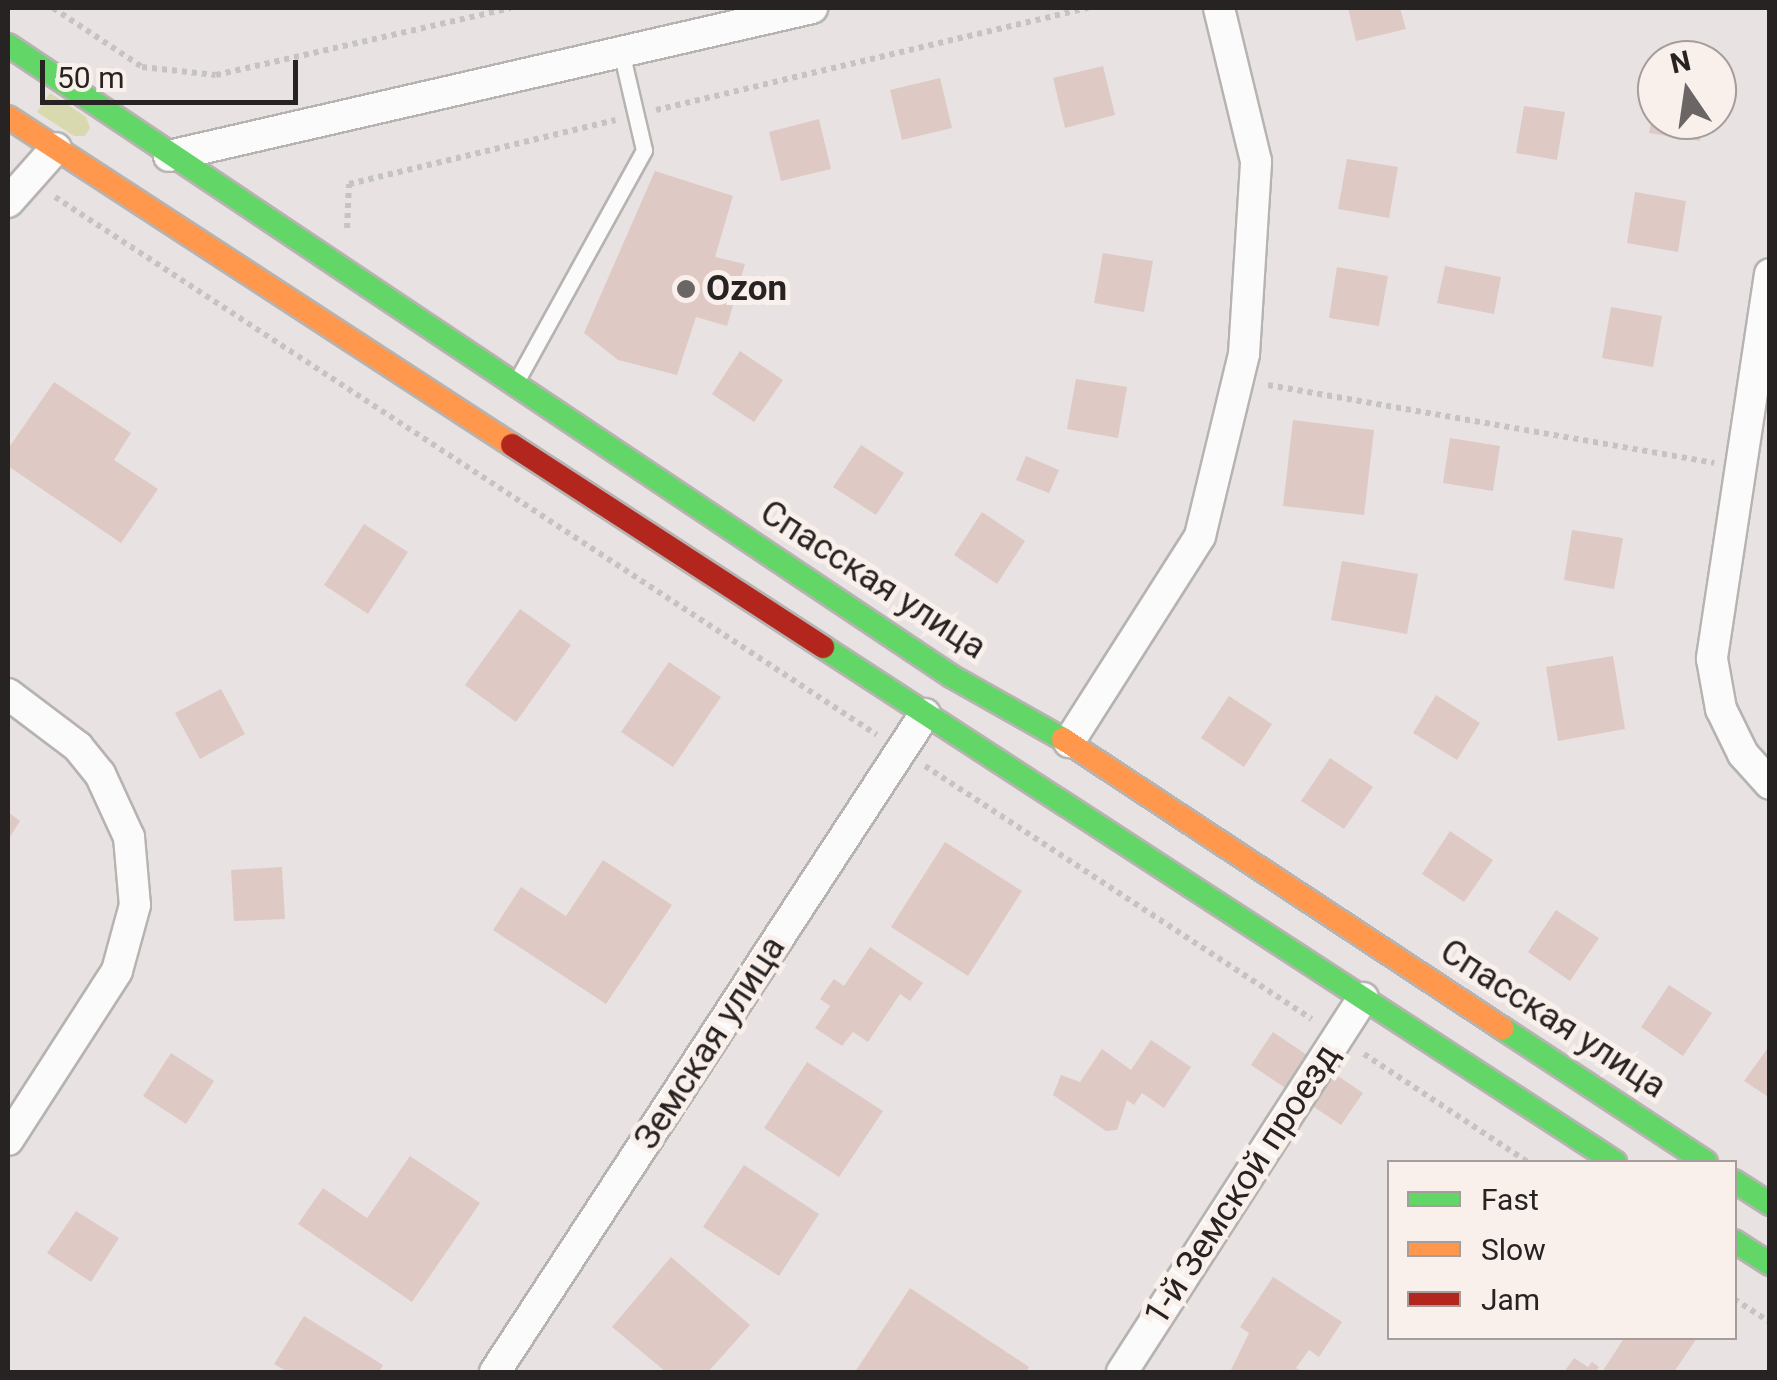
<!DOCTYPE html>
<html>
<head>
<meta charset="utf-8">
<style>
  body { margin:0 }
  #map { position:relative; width:1777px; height:1380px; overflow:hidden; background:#e8e3e2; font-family:Roboto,sans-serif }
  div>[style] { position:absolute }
  .green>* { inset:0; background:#d9d9b0 }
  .building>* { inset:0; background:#dec9c5 }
  .path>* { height:6px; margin-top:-3px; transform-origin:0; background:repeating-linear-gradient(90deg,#c6c4c3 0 5px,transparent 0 10px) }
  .roads { filter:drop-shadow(2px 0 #b6b3b1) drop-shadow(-2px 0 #b6b3b1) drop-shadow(0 2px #b6b3b1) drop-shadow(0 -2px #b6b3b1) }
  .lane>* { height:15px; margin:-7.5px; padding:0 7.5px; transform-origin:7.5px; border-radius:7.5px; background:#fcfbfb }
  .street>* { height:30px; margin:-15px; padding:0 15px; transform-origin:15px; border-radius:15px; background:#fcfbfb }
  .fast>* { height:22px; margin:-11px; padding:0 11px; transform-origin:11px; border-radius:11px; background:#63d668 }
  .slow>* { height:22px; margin:-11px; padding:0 11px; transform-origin:11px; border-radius:11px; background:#ff974d }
  .jam>* { height:22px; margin:-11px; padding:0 11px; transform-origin:11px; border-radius:11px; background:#b3261e }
  .dots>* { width:28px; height:28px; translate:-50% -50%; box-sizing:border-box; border:5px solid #f9efeb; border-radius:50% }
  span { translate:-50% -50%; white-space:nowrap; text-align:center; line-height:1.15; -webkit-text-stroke:10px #f9efeb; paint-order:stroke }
  .poi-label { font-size:35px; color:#272322; font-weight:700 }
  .left { translate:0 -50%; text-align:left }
  .street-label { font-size:35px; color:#272322 }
  .frame { position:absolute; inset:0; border:10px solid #272322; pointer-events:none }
  .legend { position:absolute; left:1387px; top:1160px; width:350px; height:180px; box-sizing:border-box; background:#f9efeb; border:2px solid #a59d9b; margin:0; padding:12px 18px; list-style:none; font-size:30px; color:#272322 }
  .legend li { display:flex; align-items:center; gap:20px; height:50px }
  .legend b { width:50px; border:2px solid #a59d9b }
  .north { position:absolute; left:1637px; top:40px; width:100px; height:100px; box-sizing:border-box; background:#f9efeb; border:2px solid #a59d9b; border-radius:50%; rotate:347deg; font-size:28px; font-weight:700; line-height:40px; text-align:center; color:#272322 }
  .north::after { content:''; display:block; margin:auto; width:35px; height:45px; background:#6b6665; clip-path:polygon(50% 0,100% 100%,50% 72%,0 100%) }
  .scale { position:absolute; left:40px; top:60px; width:258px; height:45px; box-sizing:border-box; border:5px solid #272322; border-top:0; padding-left:12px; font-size:30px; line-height:35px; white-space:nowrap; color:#272322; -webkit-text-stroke:8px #f9efeb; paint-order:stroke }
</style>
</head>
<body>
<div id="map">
  <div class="green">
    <div style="clip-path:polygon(50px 93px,86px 117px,90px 128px,85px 136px,74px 136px,37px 112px)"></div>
  </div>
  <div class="building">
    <div style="clip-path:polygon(1348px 8px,1400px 8px,1406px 29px,1356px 41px)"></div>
    <div style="clip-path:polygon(1103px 66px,1115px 115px,1065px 128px,1053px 78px)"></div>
    <div style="clip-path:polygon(940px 78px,952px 128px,902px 140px,890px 90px)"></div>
    <div style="clip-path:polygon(1655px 101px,1657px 120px,1704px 120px,1700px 141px,1649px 133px)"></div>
    <div style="clip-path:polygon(1524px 106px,1565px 112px,1557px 160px,1516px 153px)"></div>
    <div style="clip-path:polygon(819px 119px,831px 169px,781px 181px,769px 132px)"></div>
    <div style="clip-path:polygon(1347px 159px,1398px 167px,1389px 218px,1338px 209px)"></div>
    <div style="clip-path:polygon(655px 171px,733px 196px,715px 257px,745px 264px,727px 326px,696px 317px,677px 375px,618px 360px,584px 333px)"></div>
    <div style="clip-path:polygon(1635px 192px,1686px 201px,1678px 252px,1627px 243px)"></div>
    <div style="clip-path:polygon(1103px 253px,1153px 261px,1144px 312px,1094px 303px)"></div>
    <div style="clip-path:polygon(1445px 266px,1501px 277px,1494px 314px,1437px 303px)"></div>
    <div style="clip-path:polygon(1337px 267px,1388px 276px,1379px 326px,1329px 318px)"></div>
    <div style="clip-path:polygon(1611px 307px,1662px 316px,1653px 367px,1602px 358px)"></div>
    <div style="clip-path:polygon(740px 351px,783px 380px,754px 422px,712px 394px)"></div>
    <div style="clip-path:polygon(1076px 379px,1127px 387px,1118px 438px,1067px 429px)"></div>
    <div style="clip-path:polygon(54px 382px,131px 433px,114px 460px,158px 489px,121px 543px,8px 466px,8px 449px)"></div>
    <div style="clip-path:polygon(1293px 420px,1374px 430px,1364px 515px,1283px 506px)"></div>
    <div style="clip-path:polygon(1450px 438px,1500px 446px,1493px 491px,1443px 483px)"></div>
    <div style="clip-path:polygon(861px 445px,904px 473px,876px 515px,833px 487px)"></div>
    <div style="clip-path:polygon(1026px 456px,1059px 470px,1049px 493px,1016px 480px)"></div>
    <div style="clip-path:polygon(982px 512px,1025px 541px,997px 584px,954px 555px)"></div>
    <div style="clip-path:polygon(364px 524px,408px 552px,368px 614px,324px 585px)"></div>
    <div style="clip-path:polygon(1572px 530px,1623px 538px,1614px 589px,1564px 580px)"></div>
    <div style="clip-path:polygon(1342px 561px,1418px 574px,1407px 634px,1331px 620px)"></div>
    <div style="clip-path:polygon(520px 609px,571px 645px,516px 722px,465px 685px)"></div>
    <div style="clip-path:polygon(1613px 656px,1625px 729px,1558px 741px,1546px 667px)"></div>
    <div style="clip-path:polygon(669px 662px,721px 697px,673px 767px,621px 732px)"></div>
    <div style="clip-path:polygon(221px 689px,245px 734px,200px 759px,175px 713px)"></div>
    <div style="clip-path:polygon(1436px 695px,1480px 723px,1457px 760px,1413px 733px)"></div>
    <div style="clip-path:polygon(1229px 696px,1272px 724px,1244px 767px,1201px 738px)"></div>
    <div style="clip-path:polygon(1330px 758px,1373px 787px,1344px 829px,1301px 801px)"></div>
    <div style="clip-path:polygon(8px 812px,20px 821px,8px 840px)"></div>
    <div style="clip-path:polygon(1450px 831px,1493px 860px,1464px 902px,1422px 874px)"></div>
    <div style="clip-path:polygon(945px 842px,1022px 891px,968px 976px,891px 927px)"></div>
    <div style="clip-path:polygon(603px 860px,672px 905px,606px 1004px,493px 930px,521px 887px,566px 916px)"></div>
    <div style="clip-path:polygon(282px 867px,285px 919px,234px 921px,231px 870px)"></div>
    <div style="clip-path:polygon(1556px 910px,1599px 938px,1570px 981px,1528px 952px)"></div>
    <div style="clip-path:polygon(870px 947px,923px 983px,910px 1001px,900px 994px,868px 1042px,853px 1032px,842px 1046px,815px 1028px,830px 1006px,820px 999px,834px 979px,844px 986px)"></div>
    <div style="clip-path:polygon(1669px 985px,1712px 1013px,1683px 1056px,1641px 1027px)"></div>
    <div style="clip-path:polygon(1273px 1032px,1363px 1093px,1341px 1125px,1251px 1065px)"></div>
    <div style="clip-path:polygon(1151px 1040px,1191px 1067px,1164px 1108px,1142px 1093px,1134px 1105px,1127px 1100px,1117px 1130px,1106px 1131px,1053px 1095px,1061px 1075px,1080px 1082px,1102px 1049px,1131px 1070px)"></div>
    <div style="clip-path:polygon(1770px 1045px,1770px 1098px,1744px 1081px)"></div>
    <div style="clip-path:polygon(171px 1053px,214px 1081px,186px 1124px,143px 1096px)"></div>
    <div style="clip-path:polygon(807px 1062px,883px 1111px,839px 1177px,764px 1128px)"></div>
    <div style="clip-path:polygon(410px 1156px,480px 1203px,412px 1302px,298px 1224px,323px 1188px,367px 1218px)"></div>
    <div style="clip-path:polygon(744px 1165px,819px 1214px,779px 1276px,703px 1227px)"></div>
    <div style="clip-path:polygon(76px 1211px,119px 1238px,91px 1282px,47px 1253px)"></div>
    <div style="clip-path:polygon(671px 1257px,750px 1325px,708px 1372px,666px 1372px,612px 1327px)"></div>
    <div style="clip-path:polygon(1273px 1277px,1342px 1322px,1319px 1357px,1309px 1350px,1296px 1368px,1303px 1372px,1230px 1372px,1249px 1333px,1240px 1327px)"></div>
    <div style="clip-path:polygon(910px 1288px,1029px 1367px,1026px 1372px,855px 1372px)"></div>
    <div style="clip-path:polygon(304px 1316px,383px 1365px,379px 1372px,288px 1372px,274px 1364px)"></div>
    <div style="clip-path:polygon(1618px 1338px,1697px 1338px,1674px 1372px,1602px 1372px,1623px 1340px)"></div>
    <div style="clip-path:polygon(1574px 1358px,1588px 1367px,1592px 1362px,1599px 1367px,1595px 1372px,1564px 1372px)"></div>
  </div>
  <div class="path">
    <div style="left:53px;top:8px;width:107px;rotate:33.5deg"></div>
    <div style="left:142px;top:67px;width:74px;rotate:6.2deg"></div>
    <div style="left:216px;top:75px;width:302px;rotate:-12.8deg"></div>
    <div style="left:656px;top:110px;width:444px;rotate:-13.3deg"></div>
    <div style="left:55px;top:197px;width:982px;rotate:33.2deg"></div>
    <div style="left:347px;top:228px;width:44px;rotate:-87.4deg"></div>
    <div style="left:349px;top:184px;width:274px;rotate:-13.5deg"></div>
    <div style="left:1268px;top:385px;width:453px;rotate:9.9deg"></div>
    <div style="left:925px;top:766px;width:462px;rotate:33.2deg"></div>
    <div style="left:1364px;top:1054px;width:196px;rotate:33.4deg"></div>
    <div style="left:1734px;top:1299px;width:43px;rotate:32.6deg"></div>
  </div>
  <div class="roads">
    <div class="lane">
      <div style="left:516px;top:382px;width:265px;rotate:-61.1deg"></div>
      <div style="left:644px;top:150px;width:102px;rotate:-103.1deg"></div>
    </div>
    <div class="street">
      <div style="left:169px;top:156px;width:660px;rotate:-12.96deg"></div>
      <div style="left:8px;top:202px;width:72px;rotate:-48.4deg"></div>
      <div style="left:1770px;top:274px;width:389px;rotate:98.6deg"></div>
      <div style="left:1712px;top:659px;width:51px;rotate:79.8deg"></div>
      <div style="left:1721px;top:709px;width:50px;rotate:63.9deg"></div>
      <div style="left:1743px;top:754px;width:40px;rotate:48deg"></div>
      <div style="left:8px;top:694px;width:88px;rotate:37.1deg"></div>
      <div style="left:78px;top:747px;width:35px;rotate:51deg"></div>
      <div style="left:100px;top:774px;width:69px;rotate:65.3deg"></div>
      <div style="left:129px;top:837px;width:68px;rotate:85deg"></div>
      <div style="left:135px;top:905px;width:68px;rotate:105.3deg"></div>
      <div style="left:117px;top:971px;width:201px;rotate:122.8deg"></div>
      <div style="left:1069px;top:742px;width:244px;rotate:-57.5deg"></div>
      <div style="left:1200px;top:536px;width:187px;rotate:-76.4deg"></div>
      <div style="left:1244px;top:354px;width:193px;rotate:-86.4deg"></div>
      <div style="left:1256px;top:161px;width:157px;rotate:-103.6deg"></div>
      <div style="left:495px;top:1372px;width:786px;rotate:-56.84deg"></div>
      <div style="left:1122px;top:1372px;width:445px;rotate:-57.2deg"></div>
    </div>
    <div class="fast">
      <div style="left:8px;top:45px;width:1135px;rotate:33.79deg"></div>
      <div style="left:951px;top:676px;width:129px;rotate:29.4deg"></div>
      <div style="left:823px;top:647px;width:945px;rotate:33.03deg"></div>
      <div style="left:1502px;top:1028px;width:244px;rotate:33.3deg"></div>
      <div style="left:1734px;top:1181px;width:43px;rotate:32.6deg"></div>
      <div style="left:1734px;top:1241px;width:43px;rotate:32.6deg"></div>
    </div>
    <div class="slow">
      <div style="left:8px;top:117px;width:601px;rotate:33.06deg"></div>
      <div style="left:1063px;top:739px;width:526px;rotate:33.36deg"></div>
    </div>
    <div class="jam">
      <div style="left:512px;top:445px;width:371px;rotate:33deg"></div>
    </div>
  </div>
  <div class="dots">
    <div style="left:686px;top:289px;background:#6b6665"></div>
  </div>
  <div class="poi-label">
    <span class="left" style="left:706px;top:289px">Ozon</span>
  </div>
  <div class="street-label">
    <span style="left:873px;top:580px;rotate:33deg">Спасская улица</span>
    <span style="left:1553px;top:1019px;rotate:33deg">Спасская улица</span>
    <span style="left:710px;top:1043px;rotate:-57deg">Земская улица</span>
    <span style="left:1242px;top:1185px;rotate:-57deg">1-й Земской проезд</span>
  </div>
  <div class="frame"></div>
  <ul class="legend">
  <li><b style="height:12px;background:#63d668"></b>Fast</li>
  <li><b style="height:12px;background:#ff974d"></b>Slow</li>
  <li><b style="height:12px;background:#b3261e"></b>Jam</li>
  </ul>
  <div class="north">N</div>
  <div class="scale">50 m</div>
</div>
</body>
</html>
